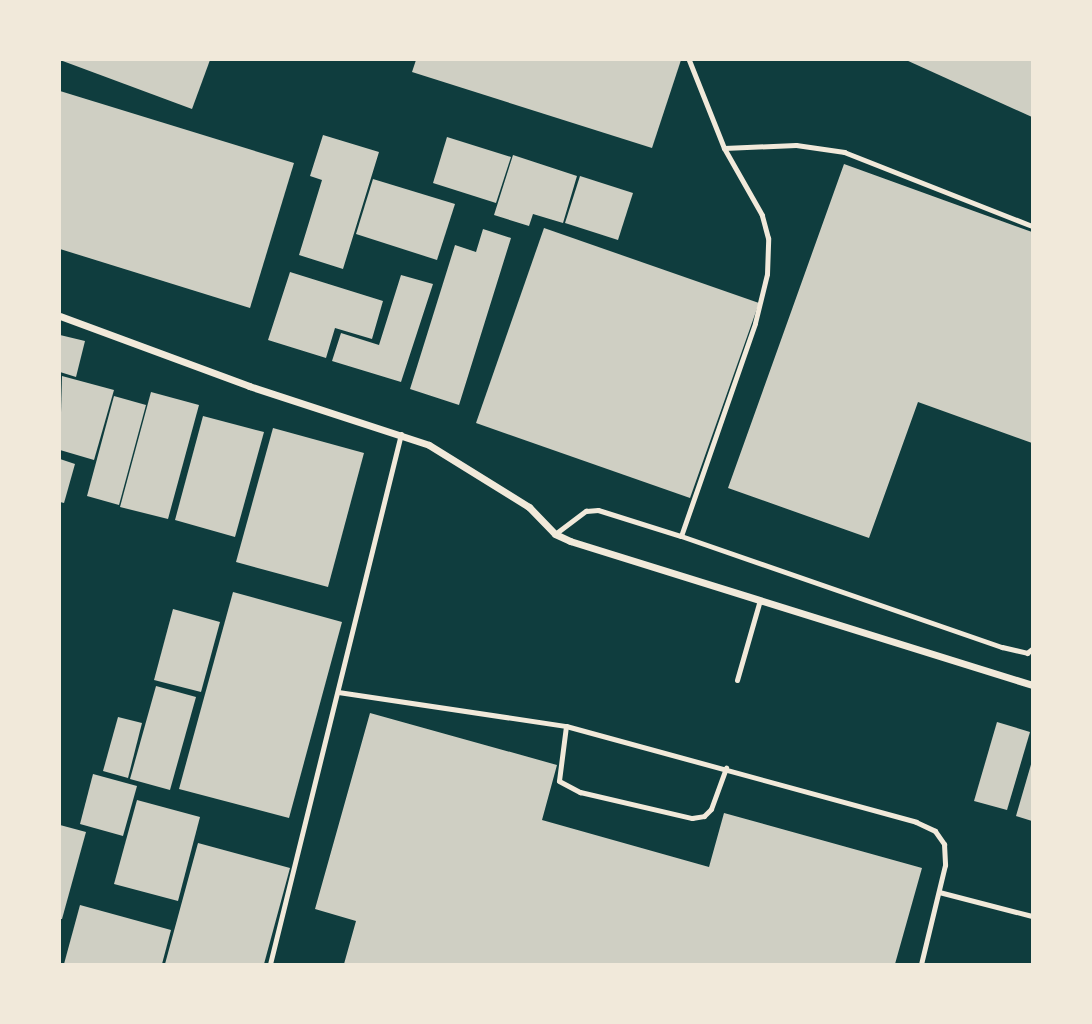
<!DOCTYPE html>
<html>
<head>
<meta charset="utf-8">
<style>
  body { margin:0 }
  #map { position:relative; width:1092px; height:1024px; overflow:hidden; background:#0f3d3e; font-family:"Alegreya Sans",sans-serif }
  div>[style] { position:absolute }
  .building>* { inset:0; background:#cfcfc3 }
  .service>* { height:5px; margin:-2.5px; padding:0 2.5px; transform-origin:2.5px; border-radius:2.5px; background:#f1e9da }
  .minor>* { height:7px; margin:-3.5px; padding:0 3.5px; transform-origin:3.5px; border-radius:3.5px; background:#f1e9da }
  span { translate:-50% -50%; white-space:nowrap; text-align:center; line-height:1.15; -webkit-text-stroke:5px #f1e9da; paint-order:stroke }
  .frame { position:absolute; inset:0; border:61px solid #f1e9da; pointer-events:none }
</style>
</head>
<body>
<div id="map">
  <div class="building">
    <div style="clip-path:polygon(60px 60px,210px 60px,192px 109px)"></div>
    <div style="clip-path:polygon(416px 60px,681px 60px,652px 148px,412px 72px)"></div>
    <div style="clip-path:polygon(906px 60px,1032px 60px,1032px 117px)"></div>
    <div style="clip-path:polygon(60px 91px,294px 163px,250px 308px,60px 249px)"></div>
    <div style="clip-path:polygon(323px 135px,379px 152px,343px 269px,299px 255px,322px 180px,310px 176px)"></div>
    <div style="clip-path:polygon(447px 137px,511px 157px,496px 203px,433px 183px)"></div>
    <div style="clip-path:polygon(513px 155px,577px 176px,563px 223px,533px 214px,529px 226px,494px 215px)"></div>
    <div style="clip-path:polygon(844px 164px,1032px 232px,1032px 443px,918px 402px,869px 538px,728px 488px)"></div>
    <div style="clip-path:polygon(580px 176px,633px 193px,618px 240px,565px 223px)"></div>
    <div style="clip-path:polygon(373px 179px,455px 204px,437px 260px,356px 234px)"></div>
    <div style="clip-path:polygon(544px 228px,759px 303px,690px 498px,476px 423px)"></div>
    <div style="clip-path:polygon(483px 229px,511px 238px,459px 405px,410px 389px,455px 245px,476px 252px)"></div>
    <div style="clip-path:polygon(290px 272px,383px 301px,372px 339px,335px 328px,326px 358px,268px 340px)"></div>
    <div style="clip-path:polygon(401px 275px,433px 284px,401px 382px,332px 361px,341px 333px,379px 345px)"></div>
    <div style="clip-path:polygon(60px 335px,85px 341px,76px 377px,60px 372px)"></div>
    <div style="clip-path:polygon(62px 376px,114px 390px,94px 460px,60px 450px)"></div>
    <div style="clip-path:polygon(151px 392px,199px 405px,168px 519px,120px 507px)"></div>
    <div style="clip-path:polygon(114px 396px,146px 405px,119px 505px,87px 496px)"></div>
    <div style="clip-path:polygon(203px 416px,264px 432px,235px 537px,175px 520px)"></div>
    <div style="clip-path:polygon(273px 428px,364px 453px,328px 587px,236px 562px)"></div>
    <div style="clip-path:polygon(60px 459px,75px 464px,64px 503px,60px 502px)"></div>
    <div style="clip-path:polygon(233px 592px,342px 622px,289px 818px,179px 789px)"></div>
    <div style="clip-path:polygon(173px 609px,220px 622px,201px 692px,154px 680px)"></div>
    <div style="clip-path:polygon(156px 686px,196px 697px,170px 790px,130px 779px)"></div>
    <div style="clip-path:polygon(370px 713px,557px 765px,542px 820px,709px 867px,724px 813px,922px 868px,895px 964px,344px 964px,356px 921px,315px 909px)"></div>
    <div style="clip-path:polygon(118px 717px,142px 723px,128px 778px,103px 771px)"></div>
    <div style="clip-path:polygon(997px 722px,1030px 732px,1007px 810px,974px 801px)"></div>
    <div style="clip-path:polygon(1032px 761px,1032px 821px,1016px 816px)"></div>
    <div style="clip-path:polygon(93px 774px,137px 786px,123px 836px,80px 824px)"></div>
    <div style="clip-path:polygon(137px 800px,200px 817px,178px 901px,114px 884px)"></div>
    <div style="clip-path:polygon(60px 825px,86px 832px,62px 919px,60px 919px)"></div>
    <div style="clip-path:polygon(198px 843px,290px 868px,264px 964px,165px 964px)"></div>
    <div style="clip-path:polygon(80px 905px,171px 930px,162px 964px,64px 964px)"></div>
  </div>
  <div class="service">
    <div style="left:724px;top:148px;width:72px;rotate:-2.4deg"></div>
    <div style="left:796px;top:145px;width:49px;rotate:8.3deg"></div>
    <div style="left:844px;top:152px;width:202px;rotate:21.5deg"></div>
    <div style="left:555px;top:534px;width:39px;rotate:-37deg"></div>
    <div style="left:586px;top:511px;width:12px;rotate:-5deg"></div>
    <div style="left:598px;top:510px;width:87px;rotate:17.4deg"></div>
    <div style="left:681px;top:536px;width:225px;rotate:-70.8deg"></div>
    <div style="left:755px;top:323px;width:50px;rotate:-76.2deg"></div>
    <div style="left:767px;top:274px;width:36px;rotate:-88deg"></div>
    <div style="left:768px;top:238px;width:24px;rotate:-105deg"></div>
    <div style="left:762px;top:215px;width:77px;rotate:-119.6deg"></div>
    <div style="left:724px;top:148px;width:95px;rotate:-111.7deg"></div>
    <div style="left:681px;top:536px;width:340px;rotate:19.1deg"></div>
    <div style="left:1002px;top:647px;width:26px;rotate:13deg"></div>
    <div style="left:1027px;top:653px;width:6px;rotate:-39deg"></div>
    <div style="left:737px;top:680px;width:83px;rotate:-74deg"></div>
    <div style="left:338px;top:692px;width:231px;rotate:8.5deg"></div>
    <div style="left:566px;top:726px;width:363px;rotate:15.3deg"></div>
    <div style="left:916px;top:822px;width:21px;rotate:25deg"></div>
    <div style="left:935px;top:831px;width:16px;rotate:55deg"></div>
    <div style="left:944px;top:844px;width:21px;rotate:87deg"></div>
    <div style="left:945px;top:865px;width:102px;rotate:103.6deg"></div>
    <div style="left:566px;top:726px;width:55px;rotate:97.3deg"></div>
    <div style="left:559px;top:781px;width:24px;rotate:28deg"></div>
    <div style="left:580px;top:792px;width:115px;rotate:13.1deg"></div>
    <div style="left:692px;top:818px;width:12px;rotate:-9deg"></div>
    <div style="left:704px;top:816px;width:10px;rotate:-45deg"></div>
    <div style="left:711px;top:809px;width:44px;rotate:-69.9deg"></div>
    <div style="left:939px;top:892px;width:96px;rotate:14.5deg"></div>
    <div style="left:270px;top:964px;width:546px;rotate:-76.12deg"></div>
  </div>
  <div class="minor">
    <div style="left:60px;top:316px;width:202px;rotate:20.3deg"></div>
    <div style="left:249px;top:386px;width:189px;rotate:18.1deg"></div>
    <div style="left:429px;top:445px;width:118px;rotate:31.8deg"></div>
    <div style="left:529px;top:507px;width:37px;rotate:46deg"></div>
    <div style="left:555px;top:534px;width:17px;rotate:25deg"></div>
    <div style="left:570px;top:541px;width:484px;rotate:17.3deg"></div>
  </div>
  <div class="frame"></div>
</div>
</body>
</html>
